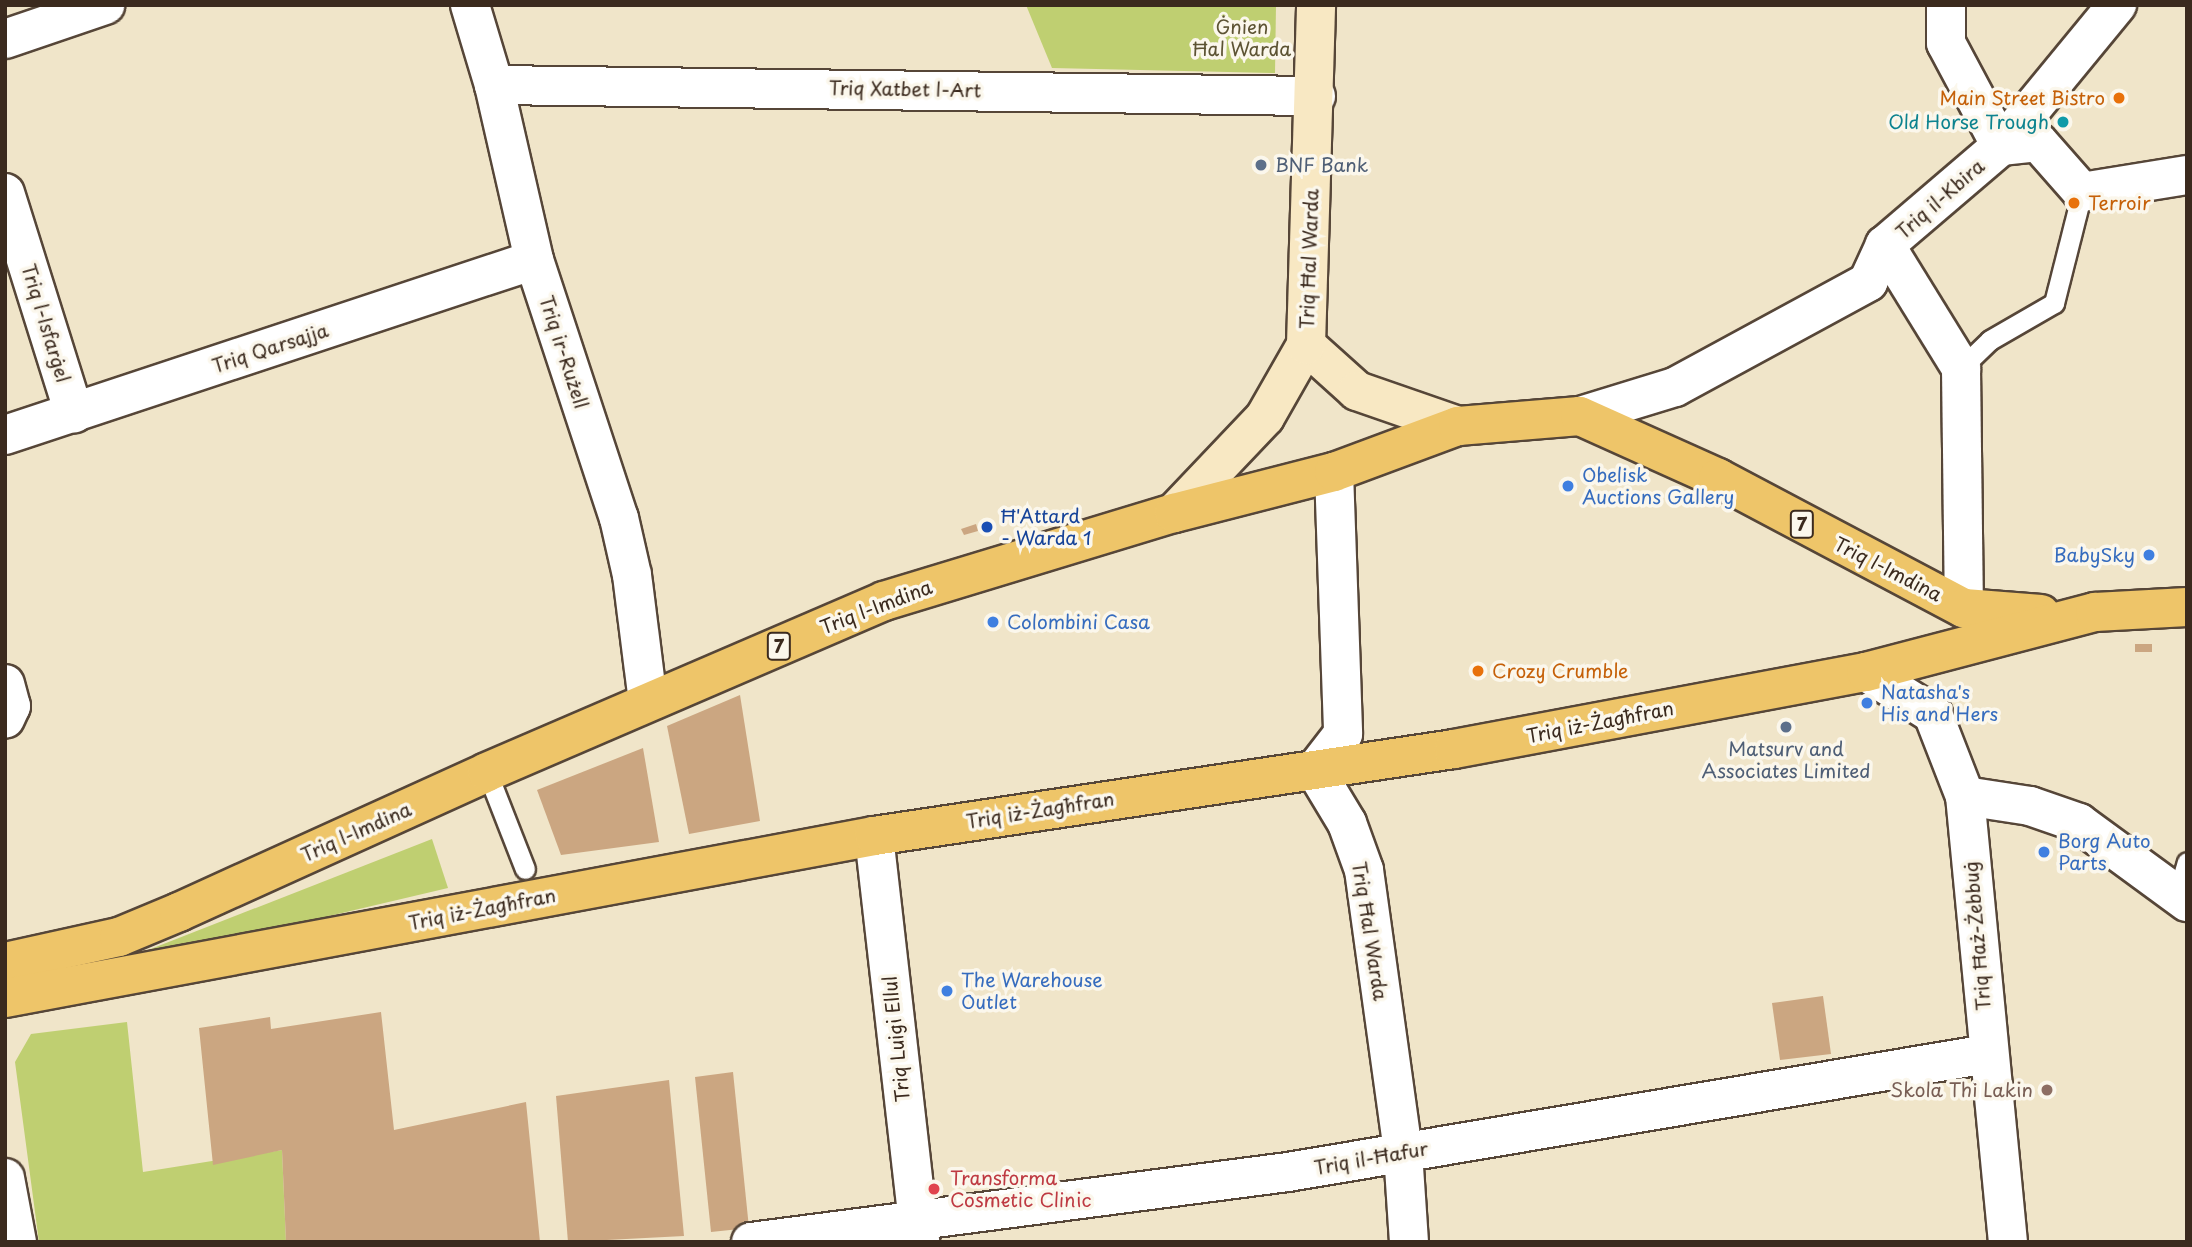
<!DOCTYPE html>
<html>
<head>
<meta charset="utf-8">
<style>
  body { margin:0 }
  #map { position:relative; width:2192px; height:1247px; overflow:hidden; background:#f0e5c9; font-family:"Playpen Sans",sans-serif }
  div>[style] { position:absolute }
  .green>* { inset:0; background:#bfcf71 }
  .building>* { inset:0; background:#cba681 }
  .roads { filter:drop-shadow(2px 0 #564638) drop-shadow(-2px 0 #564638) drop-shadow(0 2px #564638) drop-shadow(0 -2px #564638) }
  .lane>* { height:19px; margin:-9.5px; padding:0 9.5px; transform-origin:9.5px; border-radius:9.5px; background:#fff }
  .street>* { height:38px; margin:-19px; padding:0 19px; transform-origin:19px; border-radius:19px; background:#fff }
  .secondary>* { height:38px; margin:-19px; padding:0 19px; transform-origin:19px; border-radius:19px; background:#f8e8c3 }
  .highway>* { height:38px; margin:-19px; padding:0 19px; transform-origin:19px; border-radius:19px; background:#eec569 }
  .dots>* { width:19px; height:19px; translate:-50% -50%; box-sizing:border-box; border:4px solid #fbf7ec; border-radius:50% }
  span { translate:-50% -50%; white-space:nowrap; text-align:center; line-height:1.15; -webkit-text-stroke:7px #fbf7ec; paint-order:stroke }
  .shield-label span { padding:2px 5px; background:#fbf7ec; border:2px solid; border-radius:5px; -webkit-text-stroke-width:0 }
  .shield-label { font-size:18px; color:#3b2a1e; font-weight:700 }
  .park-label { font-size:19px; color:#5c5333 }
  .street-label { font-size:19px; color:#3b2a1e }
  .food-label { font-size:19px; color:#c56008 }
  .right { translate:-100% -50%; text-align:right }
  .left { translate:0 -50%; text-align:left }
  .culture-label { font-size:19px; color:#0d838f }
  .service-label { font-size:19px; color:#4e5e75 }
  .shop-label { font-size:19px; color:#366cbe }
  .transit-label { font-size:19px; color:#164399 }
  .education-label { font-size:19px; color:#785e54 }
  .health-label { font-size:19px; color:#be3a42 }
  .frame { position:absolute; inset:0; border:7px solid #3b2a1e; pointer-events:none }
</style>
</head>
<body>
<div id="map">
  <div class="green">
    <div style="clip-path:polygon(1026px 5px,1276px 5px,1275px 73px,1052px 68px)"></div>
    <div style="clip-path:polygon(432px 839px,448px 888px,92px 972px)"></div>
    <div style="clip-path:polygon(127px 1022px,143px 1172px,282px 1150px,286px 1242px,39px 1242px,15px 1062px,31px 1034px)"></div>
  </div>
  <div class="building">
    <div style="clip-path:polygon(976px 524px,978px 531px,964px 535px,961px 529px)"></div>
    <div style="clip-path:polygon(2135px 644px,2152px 644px,2152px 652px,2135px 652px)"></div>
    <div style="clip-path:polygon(740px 695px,760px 821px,689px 834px,667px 726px)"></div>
    <div style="clip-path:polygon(643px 748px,659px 842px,561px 855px,537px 790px)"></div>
    <div style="clip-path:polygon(1823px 996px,1831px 1054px,1780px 1060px,1772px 1003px)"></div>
    <div style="clip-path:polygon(381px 1012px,394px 1130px,526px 1102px,540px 1242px,286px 1242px,282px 1150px,213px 1165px,199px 1028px,270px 1017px,271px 1029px)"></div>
    <div style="clip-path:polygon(733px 1072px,749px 1228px,711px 1232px,695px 1077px)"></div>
    <div style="clip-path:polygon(669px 1080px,684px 1236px,568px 1242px,556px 1096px)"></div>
  </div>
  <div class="roads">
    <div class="lane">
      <div style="left:1961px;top:368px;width:40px;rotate:-44deg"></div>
      <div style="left:1990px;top:340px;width:74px;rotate:-30deg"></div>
      <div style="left:2054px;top:303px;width:114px;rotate:-75.8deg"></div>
      <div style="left:487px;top:772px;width:104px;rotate:68.6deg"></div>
      <div style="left:2178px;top:893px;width:32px;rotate:-74deg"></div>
    </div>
    <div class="street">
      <div style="left:470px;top:5px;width:84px;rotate:73.3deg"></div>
      <div style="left:494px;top:85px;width:180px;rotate:77.1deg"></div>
      <div style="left:534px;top:260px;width:272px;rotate:71.8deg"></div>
      <div style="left:619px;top:518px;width:58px;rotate:77.2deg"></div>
      <div style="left:632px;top:575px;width:127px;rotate:82.8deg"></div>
      <div style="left:1946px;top:5px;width:38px;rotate:90deg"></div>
      <div style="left:1946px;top:43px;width:117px;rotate:61.9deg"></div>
      <div style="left:5px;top:39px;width:106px;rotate:-18.8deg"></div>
      <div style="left:494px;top:85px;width:822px;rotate:0.77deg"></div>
      <div style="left:2001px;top:146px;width:37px;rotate:-6deg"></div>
      <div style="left:2038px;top:142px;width:67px;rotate:48.7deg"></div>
      <div style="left:2082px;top:192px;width:106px;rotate:-9.2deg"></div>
      <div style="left:5px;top:193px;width:231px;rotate:72.6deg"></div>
      <div style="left:1885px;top:245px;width:145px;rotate:58.3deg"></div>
      <div style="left:1961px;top:368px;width:240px;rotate:89.3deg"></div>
      <div style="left:1580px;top:416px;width:99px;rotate:-17deg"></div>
      <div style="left:1675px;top:387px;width:220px;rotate:-28.5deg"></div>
      <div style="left:1868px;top:282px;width:41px;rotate:-65.3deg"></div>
      <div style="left:1885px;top:245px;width:153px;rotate:-40.5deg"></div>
      <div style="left:2001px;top:146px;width:183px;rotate:-50.6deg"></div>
      <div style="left:5px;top:435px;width:557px;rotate:-18.3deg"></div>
      <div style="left:1334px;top:472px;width:262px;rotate:88deg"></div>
      <div style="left:1343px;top:734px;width:46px;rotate:127.9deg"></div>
      <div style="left:1315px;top:770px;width:62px;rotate:58.9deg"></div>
      <div style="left:1347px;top:823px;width:50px;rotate:70.1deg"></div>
      <div style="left:1364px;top:870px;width:285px;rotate:82.1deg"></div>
      <div style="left:1403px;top:1152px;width:90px;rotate:86.2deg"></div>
      <div style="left:1866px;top:672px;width:79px;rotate:32.1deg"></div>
      <div style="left:1933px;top:714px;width:88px;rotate:68.7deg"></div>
      <div style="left:1965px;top:796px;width:448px;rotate:84.5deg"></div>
      <div style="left:5px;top:684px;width:23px;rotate:75deg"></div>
      <div style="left:11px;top:706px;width:14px;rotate:115deg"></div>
      <div style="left:1965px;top:796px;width:66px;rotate:8.7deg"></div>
      <div style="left:2030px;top:806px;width:52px;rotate:19.1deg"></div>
      <div style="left:2079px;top:823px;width:134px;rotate:36.2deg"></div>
      <div style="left:874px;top:836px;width:409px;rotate:83.5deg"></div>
      <div style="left:5px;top:1178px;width:65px;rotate:79.4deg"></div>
      <div style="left:751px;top:1242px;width:542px;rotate:-7.43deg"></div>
      <div style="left:1288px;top:1172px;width:709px;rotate:-9.58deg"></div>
    </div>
    <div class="secondary">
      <div style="left:1306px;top:345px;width:69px;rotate:42deg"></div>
      <div style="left:1357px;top:391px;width:107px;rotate:19.1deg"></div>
      <div style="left:1174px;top:513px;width:132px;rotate:-46.5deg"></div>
      <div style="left:1265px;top:417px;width:83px;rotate:-60.3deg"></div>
      <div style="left:1306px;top:345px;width:340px;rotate:-88.3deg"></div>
    </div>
    <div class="highway">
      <div style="left:5px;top:962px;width:117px;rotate:-12.4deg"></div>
      <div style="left:119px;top:937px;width:65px;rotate:-22.6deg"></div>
      <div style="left:179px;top:912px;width:338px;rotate:-24.4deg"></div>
      <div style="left:487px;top:772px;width:432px;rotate:-23.3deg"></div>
      <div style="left:884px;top:601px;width:303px;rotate:-16.9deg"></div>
      <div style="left:1174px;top:513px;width:165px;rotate:-14.4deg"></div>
      <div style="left:1334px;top:472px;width:132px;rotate:-20.4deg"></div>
      <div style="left:1458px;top:426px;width:122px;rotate:-4.7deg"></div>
      <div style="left:1580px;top:416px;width:151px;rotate:24.2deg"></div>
      <div style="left:1718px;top:478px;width:278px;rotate:27.9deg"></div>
      <div style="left:1964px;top:608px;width:77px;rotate:4.5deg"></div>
      <div style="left:5px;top:998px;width:884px;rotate:-10.56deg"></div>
      <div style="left:874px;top:836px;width:586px;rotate:-8.53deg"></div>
      <div style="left:1454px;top:749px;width:419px;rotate:-10.6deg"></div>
      <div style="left:1866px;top:672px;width:237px;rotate:-14.7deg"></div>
      <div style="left:2095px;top:612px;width:92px;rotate:-3.1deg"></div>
    </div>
  </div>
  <div class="dots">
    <div style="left:2119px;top:98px;background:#e8710a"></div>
    <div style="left:2063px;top:122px;background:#0f9aa8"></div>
    <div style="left:1261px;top:165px;background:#5c6f8a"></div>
    <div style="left:2074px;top:203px;background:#e8710a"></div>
    <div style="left:1568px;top:486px;background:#3f7fe0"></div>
    <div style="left:987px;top:527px;background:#1a4fb4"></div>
    <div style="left:2149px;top:555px;background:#3f7fe0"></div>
    <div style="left:993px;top:622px;background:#3f7fe0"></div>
    <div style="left:1478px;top:671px;background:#e8710a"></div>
    <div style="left:1867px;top:703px;background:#3f7fe0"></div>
    <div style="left:1786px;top:727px;background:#5c6f8a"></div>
    <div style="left:2044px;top:852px;background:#3f7fe0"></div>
    <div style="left:947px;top:991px;background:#3f7fe0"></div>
    <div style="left:2047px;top:1090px;background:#8d6e63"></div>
    <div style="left:934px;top:1189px;background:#e0444e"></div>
  </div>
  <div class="shield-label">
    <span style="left:1802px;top:524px">7</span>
    <span style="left:779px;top:646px">7</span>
  </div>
  <div class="park-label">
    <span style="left:1242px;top:38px">Ġnien<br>Ħal Warda</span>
  </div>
  <div class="street-label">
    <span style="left:905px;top:89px;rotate:1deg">Triq Xatbet l-Art</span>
    <span style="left:1940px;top:199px;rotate:-41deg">Triq il-Kbira</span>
    <span style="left:1309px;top:259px;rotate:-88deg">Triq Ħal Warda</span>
    <span style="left:46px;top:323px;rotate:73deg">Triq l-Isfarġel</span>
    <span style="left:270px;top:348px;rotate:-18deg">Triq Qarsajja</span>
    <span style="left:564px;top:352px;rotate:72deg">Triq ir-Rużell</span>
    <span style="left:1888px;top:569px;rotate:27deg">Triq l-Imdina</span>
    <span style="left:876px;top:607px;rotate:-21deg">Triq l-Imdina</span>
    <span style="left:1600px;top:722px;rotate:-11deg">Triq iż-Żagħfran</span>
    <span style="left:1040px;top:810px;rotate:-9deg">Triq iż-Żagħfran</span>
    <span style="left:356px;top:832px;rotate:-24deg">Triq l-Imdina</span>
    <span style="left:482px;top:909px;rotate:-11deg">Triq iż-Żagħfran</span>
    <span style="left:1370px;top:931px;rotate:81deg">Triq Ħal Warda</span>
    <span style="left:1977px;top:936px;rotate:-95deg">Triq Ħaż-Żebbuġ</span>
    <span style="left:896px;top:1039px;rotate:-96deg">Triq Luigi Ellul</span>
    <span style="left:1371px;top:1158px;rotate:-10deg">Triq il-Ħafur</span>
  </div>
  <div class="food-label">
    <span class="right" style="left:2105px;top:98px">Main Street Bistro</span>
    <span class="left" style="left:2088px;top:203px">Terroir</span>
    <span class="left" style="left:1492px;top:671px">Crozy Crumble</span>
  </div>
  <div class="culture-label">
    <span class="right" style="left:2049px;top:122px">Old Horse Trough</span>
  </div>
  <div class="service-label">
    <span class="left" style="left:1275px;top:165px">BNF Bank</span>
    <span style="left:1786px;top:760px">Matsurv and<br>Associates Limited</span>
  </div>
  <div class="shop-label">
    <span class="left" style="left:1582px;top:486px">Obelisk<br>Auctions Gallery</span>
    <span class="right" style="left:2135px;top:555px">BabySky</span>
    <span class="left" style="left:1007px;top:622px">Colombini Casa</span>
    <span class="left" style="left:1881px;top:703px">Natasha's<br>His and Hers</span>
    <span class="left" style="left:2058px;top:852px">Borg Auto<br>Parts</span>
    <span class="left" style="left:961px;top:991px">The Warehouse<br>Outlet</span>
  </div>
  <div class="transit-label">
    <span class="left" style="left:1001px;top:527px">Ħ'Attard<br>- Warda 1</span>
  </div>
  <div class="education-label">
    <span class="right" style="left:2033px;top:1090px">Skola Thi Lakin</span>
  </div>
  <div class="health-label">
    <span class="left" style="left:950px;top:1189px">Transforma<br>Cosmetic Clinic</span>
  </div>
  <div class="frame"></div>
</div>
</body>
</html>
